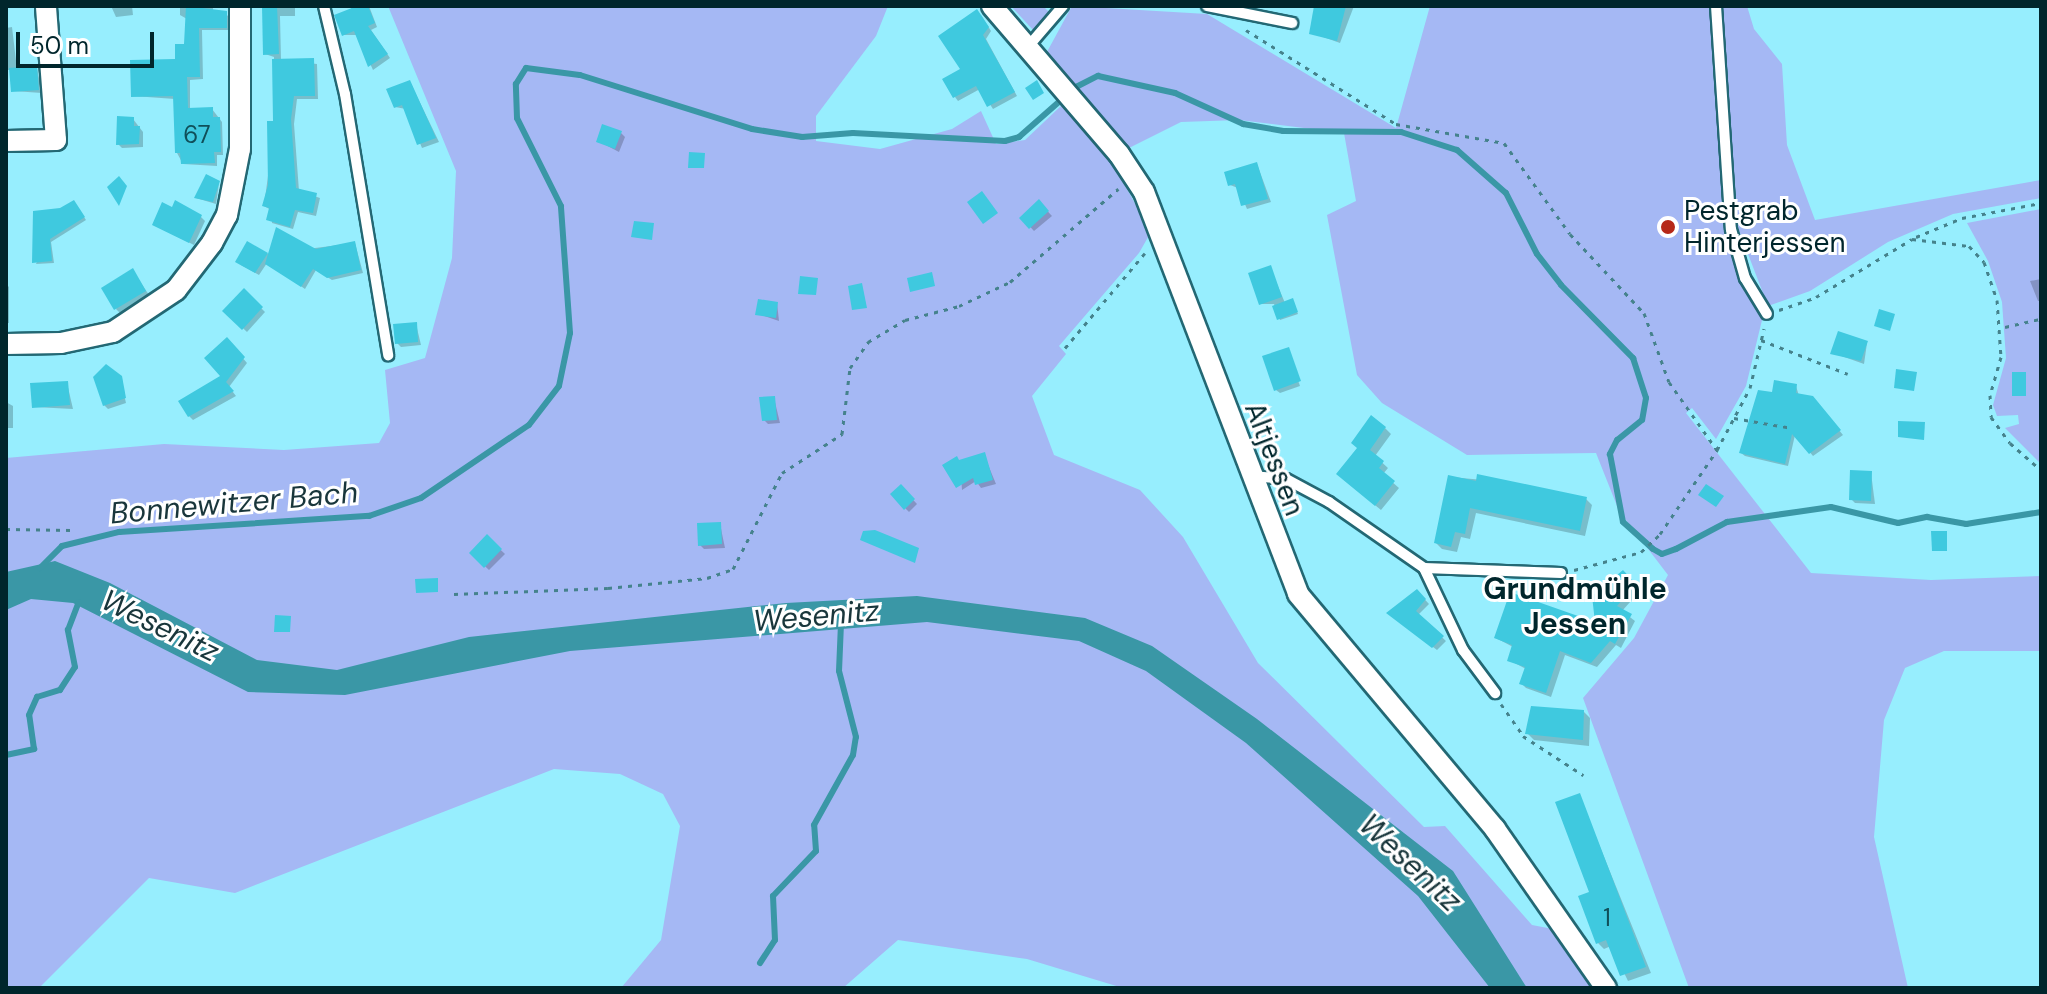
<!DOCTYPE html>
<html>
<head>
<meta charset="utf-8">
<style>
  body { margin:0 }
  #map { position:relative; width:2047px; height:994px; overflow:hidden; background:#97eefe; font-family:"DM Sans",sans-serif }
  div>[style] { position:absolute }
  .green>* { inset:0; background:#a5b8f4 }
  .water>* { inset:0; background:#3a97a6 }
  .shadow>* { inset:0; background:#0003 }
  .stream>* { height:6px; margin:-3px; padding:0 3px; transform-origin:3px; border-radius:3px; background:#3a97a6 }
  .building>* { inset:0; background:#3fc9df }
  .path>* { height:3px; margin-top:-1.5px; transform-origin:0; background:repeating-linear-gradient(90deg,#45828c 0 4px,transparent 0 10px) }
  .roads { filter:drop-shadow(2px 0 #236874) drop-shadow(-2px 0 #236874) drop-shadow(0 2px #236874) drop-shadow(0 -2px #236874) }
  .lane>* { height:10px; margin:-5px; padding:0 5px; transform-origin:5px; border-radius:5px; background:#fff }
  .street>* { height:20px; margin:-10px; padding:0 10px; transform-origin:10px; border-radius:10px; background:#fff }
  .dots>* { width:22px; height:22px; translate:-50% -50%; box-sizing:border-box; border:4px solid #fff; border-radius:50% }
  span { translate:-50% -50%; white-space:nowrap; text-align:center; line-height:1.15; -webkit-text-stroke:6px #fff; paint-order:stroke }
  .number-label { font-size:24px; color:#104f59 }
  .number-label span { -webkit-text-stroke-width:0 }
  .poi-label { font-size:28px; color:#00262c }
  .left { translate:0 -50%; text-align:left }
  .street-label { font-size:28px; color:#00262c }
  .water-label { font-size:30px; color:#19363b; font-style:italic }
  .neighbourhood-label { font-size:30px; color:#00262c; font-weight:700 }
  .frame { position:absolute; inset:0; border:8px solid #00262c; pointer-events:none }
  .scale { position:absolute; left:16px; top:32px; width:138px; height:36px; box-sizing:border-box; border:4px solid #00262c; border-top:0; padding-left:10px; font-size:24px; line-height:28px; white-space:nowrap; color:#00262c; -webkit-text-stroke:6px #fff; paint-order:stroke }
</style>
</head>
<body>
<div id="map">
  <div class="green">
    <div style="clip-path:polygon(388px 6px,888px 6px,876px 36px,816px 116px,816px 141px,880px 149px,952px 129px,981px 111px,996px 144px,1025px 140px,1063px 104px,1109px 157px,1151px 232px,1139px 253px,1059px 346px,1066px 354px,1032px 396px,1054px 455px,1140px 490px,1183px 537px,1258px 663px,1424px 827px,1445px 826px,1532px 925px,1558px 930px,1597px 988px,1123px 988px,1027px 959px,898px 940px,843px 988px,621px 988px,661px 940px,680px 826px,663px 794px,620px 774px,554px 769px,235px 893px,149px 878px,39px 988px,6px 988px,6px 458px,164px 444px,284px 450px,379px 443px,390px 423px,385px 370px,425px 358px,452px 258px,456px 171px)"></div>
    <div style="clip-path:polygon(1011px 6px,1043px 6px,1050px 13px,1033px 30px)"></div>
    <div style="clip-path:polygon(1072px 6px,1207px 14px,1396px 128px,1430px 6px,1711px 6px,1726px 227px,1740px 281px,1763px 316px,1746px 386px,1716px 439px,1692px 408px,1686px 413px,1811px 573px,1931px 580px,2041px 576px,2041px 651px,1944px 651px,1905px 668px,1884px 720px,1874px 837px,1908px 988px,1689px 988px,1583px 698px,1634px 638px,1668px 575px,1619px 511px,1596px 453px,1467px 455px,1382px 403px,1357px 375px,1327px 215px,1356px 201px,1344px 133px,1239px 120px,1181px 122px,1125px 150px,1042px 61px)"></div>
    <div style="clip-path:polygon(1722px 6px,1747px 6px,1754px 29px,1782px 64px,1787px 145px,1815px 220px,2041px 180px,2041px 198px,1953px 214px,1888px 242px,1810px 291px,1768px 306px,1738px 228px)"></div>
    <div style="clip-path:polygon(2041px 209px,2041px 464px,2005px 428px,2019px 424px,2018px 415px,1997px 416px,1993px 405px,2006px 358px,2002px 302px,1988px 261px,1967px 223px)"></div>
  </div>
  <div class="water">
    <div style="clip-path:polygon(55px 561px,110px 583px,257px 660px,337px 670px,469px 637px,786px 603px,917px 596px,1085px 618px,1152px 646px,1257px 719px,1453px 871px,1527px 988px,1490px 988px,1418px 896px,1246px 743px,1146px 671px,1079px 641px,927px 622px,570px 651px,345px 695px,248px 692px,73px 603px,31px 599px,6px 610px,6px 572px)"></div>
  </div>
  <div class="shadow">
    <div style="clip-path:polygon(111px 6px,132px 6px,133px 15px,116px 17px)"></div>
    <div style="clip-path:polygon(180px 6px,213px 6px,213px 13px,230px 16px,230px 30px,202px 30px,203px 79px,190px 80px,190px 110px,212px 109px,222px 122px,223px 155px,217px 155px,217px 166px,183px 164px,177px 153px,175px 99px,133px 96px,177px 61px,185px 46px,187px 19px,180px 15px)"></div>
    <div style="clip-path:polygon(264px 6px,295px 6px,295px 16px,280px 16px,281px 60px,317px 64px,318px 99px,297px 99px,294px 124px,299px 191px,320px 198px,316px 216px,298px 212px,293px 229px,272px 223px,271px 210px,264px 206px,275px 123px,274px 57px,265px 54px)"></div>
    <div style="clip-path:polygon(352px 6px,369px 6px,377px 27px,371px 30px,390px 58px,373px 70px,357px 35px,343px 35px)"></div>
    <div style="clip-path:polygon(1317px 6px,1354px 6px,1340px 43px,1312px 33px)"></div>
    <div style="clip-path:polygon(981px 15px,991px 31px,986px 39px,1017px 96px,993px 109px,980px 89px,958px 101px,955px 97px)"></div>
    <div style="clip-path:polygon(12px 27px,17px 69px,37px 68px,42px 93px,13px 91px,12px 70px,6px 70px,6px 28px)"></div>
    <div style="clip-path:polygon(410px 82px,439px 142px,422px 148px,406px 109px,395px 107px)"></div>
    <div style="clip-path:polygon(133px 119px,143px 132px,143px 147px,122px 148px,118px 144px)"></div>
    <div style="clip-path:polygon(621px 133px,625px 137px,619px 152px,598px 141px)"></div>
    <div style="clip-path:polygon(1257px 164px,1271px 202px,1247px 209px,1238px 188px,1230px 185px)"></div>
    <div style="clip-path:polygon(219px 183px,216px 204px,196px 198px)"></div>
    <div style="clip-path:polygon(1039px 202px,1052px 216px,1034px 231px,1022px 218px)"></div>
    <div style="clip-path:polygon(76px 205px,86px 220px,51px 242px,54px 263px,36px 264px,61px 210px)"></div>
    <div style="clip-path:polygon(201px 217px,205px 221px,194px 245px,154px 225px)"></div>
    <div style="clip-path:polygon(355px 243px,363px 273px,332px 280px,316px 270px,305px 289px,267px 263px,259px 275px,241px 265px,267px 254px)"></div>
    <div style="clip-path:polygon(1270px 267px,1285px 303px,1293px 302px,1298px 314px,1280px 320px,1274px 304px,1261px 304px)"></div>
    <div style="clip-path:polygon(133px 271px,149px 295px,120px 313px,116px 309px)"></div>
    <div style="clip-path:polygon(2041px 279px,2041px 301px,2038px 301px,2030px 281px)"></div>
    <div style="clip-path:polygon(6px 284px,9px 287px,9px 323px,6px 323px)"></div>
    <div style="clip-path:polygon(244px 291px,265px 312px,247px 332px,225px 311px)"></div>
    <div style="clip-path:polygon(777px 303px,779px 321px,758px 314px)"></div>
    <div style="clip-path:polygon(416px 324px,421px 345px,401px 347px,397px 343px)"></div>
    <div style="clip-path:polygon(227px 340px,247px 363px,229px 387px,236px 396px,193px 420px,189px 416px,223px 377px)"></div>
    <div style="clip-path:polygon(1867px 343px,1864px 364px,1833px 353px)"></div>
    <div style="clip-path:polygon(1288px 352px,1300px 386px,1280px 393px,1276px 390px)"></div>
    <div style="clip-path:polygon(120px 377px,126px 403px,108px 409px,104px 405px)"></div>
    <div style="clip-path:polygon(67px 383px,73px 409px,34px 407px)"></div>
    <div style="clip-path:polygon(1796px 386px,1799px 396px,1816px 402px,1843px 435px,1813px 456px,1795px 435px,1788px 466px,1745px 456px,1741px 453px,1773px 395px)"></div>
    <div style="clip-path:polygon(774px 398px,780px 423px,768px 424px,764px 420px)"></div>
    <div style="clip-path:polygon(6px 402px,13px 406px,13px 428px,6px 428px)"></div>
    <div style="clip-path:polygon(1385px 428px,1391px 434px,1375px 456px,1388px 468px,1383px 474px,1399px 488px,1381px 510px,1344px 480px)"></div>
    <div style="clip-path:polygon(984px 455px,996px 484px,981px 488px,976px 481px,962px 490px,960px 462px)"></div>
    <div style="clip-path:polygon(1871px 473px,1875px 504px,1855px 503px,1851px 499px)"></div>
    <div style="clip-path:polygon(1450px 477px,1506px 482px,1586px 499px,1592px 505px,1585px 536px,1476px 513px,1470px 539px,1461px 537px,1457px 552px,1442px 549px,1436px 543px)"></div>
    <div style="clip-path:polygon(901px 487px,917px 504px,909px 512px,892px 495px)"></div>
    <div style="clip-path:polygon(720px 524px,725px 548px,704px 549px,700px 545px)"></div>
    <div style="clip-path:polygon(487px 537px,505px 554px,489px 570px,471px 553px)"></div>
    <div style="clip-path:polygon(1623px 573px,1640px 591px,1622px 611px,1635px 621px,1621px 648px,1616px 645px,1597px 667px,1565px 655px,1551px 697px,1526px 688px,1521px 683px,1526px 669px,1509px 660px,1513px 647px,1496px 638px,1597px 625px)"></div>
    <div style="clip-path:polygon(1417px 591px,1429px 604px,1418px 615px,1446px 641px,1437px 650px,1392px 616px)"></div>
    <div style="clip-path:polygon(1584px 712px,1590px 718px,1589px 746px,1534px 740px,1527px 733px)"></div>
    <div style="clip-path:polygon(1579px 795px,1651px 973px,1628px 981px,1611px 946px,1604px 949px,1598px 943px)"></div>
  </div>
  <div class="stream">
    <div style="left:40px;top:568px;width:31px;rotate:-45deg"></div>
    <div style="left:62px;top:546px;width:59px;rotate:-13.8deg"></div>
    <div style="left:119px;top:532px;width:251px;rotate:-3.7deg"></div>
    <div style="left:369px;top:516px;width:55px;rotate:-19.1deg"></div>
    <div style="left:421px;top:498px;width:130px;rotate:-34.1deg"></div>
    <div style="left:529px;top:425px;width:49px;rotate:-52.4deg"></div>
    <div style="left:559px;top:386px;width:54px;rotate:-78.3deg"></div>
    <div style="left:570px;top:333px;width:127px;rotate:-94.1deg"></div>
    <div style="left:561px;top:206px;width:98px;rotate:-116.6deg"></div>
    <div style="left:517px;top:118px;width:34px;rotate:-92deg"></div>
    <div style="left:516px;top:84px;width:19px;rotate:-58deg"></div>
    <div style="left:526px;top:68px;width:54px;rotate:7.4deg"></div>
    <div style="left:580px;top:75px;width:180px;rotate:17.4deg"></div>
    <div style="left:752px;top:129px;width:51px;rotate:9.1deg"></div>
    <div style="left:802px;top:137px;width:51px;rotate:-4.5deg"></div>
    <div style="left:853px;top:133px;width:152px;rotate:3deg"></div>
    <div style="left:1005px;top:141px;width:15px;rotate:-16deg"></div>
    <div style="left:1019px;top:137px;width:76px;rotate:-41.3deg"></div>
    <div style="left:1076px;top:87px;width:25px;rotate:-27deg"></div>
    <div style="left:1098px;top:76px;width:79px;rotate:12.4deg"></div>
    <div style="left:1175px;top:93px;width:75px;rotate:24.5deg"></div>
    <div style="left:1243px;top:124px;width:41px;rotate:9.9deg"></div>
    <div style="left:1283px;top:131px;width:118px;rotate:0.5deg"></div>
    <div style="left:1401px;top:132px;width:59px;rotate:17.8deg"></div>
    <div style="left:1457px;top:150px;width:65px;rotate:41.3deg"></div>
    <div style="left:1506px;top:193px;width:68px;rotate:63.1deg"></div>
    <div style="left:1537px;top:254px;width:39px;rotate:52deg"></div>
    <div style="left:1561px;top:285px;width:103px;rotate:45.4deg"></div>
    <div style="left:1633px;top:358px;width:42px;rotate:72deg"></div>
    <div style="left:1646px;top:398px;width:22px;rotate:100deg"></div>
    <div style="left:1642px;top:420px;width:32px;rotate:141deg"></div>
    <div style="left:1617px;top:440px;width:16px;rotate:117deg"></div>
    <div style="left:1610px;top:454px;width:69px;rotate:79.2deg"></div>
    <div style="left:1623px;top:522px;width:40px;rotate:42deg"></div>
    <div style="left:1653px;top:549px;width:10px;rotate:29deg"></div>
    <div style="left:1662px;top:554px;width:15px;rotate:-20deg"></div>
    <div style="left:1676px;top:549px;width:58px;rotate:-27.9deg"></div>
    <div style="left:1727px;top:522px;width:105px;rotate:-8.2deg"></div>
    <div style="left:1831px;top:507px;width:69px;rotate:13.4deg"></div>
    <div style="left:1898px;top:523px;width:30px;rotate:-12deg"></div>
    <div style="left:1927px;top:517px;width:40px;rotate:10deg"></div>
    <div style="left:1966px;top:524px;width:76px;rotate:-9.1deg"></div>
    <div style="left:6px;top:755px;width:29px;rotate:-12deg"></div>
    <div style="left:34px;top:749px;width:34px;rotate:-98deg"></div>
    <div style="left:29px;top:715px;width:20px;rotate:-66deg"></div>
    <div style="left:37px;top:697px;width:24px;rotate:-17deg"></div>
    <div style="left:60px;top:690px;width:27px;rotate:-57deg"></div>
    <div style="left:75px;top:667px;width:38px;rotate:-101deg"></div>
    <div style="left:68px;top:630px;width:30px;rotate:-69deg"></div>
    <div style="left:760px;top:963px;width:27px;rotate:-57deg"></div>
    <div style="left:775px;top:940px;width:44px;rotate:-92.6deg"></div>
    <div style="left:773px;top:896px;width:62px;rotate:-46.3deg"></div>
    <div style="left:816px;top:851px;width:26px;rotate:-94deg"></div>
    <div style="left:814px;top:825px;width:80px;rotate:-60.9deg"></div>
    <div style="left:853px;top:755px;width:18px;rotate:-81deg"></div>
    <div style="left:856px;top:737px;width:68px;rotate:-104.4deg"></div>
    <div style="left:839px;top:671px;width:47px;rotate:-87.6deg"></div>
  </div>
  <div class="building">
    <div style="clip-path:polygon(186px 6px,227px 11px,227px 28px,199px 28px,200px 77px,187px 77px,188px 108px,213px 107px,213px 117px,220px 117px,221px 152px,214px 152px,215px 163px,181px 164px,180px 153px,175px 153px,173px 96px,131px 97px,130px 60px,175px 59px,175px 44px,184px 44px)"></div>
    <div style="clip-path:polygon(262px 6px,277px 6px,279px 54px,263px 55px)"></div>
    <div style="clip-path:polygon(357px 6px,368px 6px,375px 23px,368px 26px,388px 54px,368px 67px,354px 31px,342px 36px,334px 15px)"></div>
    <div style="clip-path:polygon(1314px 6px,1346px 6px,1337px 41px,1309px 34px)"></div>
    <div style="clip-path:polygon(977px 9px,989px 27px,983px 35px,1015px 92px,987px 107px,976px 86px,953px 98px,942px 79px,960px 69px,938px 36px)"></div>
    <div style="clip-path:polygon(314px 58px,315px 96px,294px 96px,291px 119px,296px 188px,317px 193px,313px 213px,295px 210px,290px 227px,266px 220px,269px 208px,262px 206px,268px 185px,267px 121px,273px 121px,272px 59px)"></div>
    <div style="clip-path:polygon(37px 66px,39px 90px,11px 92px,9px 68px)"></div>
    <div style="clip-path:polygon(410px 80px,436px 138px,417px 145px,402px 105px,394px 108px,386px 89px)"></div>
    <div style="clip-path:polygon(1037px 80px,1044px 93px,1033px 100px,1025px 88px)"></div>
    <div style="clip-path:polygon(117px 116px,134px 117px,134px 126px,140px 126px,139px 144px,116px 145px)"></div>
    <div style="clip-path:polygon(602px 124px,622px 131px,615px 149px,596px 142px)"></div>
    <div style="clip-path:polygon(689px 152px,705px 153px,704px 168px,688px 168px)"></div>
    <div style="clip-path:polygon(1257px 162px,1268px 199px,1241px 206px,1235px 184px,1228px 186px,1224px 172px)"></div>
    <div style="clip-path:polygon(206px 174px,220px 181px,213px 202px,194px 198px)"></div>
    <div style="clip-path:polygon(119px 176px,127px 186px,119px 206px,107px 187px)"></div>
    <div style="clip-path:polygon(982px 191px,998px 213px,983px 224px,967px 202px)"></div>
    <div style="clip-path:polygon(1039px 199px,1049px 211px,1029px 229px,1019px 218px)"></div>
    <div style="clip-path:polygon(74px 200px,85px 217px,50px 239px,52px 261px,32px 263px,33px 211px,60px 208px)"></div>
    <div style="clip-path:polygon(175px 200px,202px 215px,189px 243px,152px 225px,162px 202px,172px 207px)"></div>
    <div style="clip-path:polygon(634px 221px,654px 223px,652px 240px,631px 237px)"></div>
    <div style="clip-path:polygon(276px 227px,316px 249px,355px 241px,361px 270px,327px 278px,313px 269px,301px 287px,265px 264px)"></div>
    <div style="clip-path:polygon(247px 241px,268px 253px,255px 273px,235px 262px)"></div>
    <div style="clip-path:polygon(1271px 265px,1282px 297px,1259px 305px,1248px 273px)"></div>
    <div style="clip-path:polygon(133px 268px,146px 291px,114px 310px,101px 288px)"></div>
    <div style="clip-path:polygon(932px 272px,935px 286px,910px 292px,907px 278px)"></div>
    <div style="clip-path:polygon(800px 276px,818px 278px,816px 295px,798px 294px)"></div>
    <div style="clip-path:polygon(862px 283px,867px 308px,852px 310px,848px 286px)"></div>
    <div style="clip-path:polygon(244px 288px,263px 307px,242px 330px,222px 311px)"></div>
    <div style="clip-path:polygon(1293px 298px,1298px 312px,1277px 320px,1272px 306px)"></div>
    <div style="clip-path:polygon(758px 299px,778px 302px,776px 318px,755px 315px)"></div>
    <div style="clip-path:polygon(1879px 309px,1895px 314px,1890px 331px,1874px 326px)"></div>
    <div style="clip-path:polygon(417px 322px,418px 342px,395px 344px,393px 324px)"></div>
    <div style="clip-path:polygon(1838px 331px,1868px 341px,1861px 361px,1830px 354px)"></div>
    <div style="clip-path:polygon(227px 337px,245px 357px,226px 382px,234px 391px,188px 417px,178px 401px,220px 376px,204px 358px)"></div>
    <div style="clip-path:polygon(1289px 347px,1301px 381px,1274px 391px,1262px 356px)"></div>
    <div style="clip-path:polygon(106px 364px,122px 376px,126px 398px,103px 406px,93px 377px)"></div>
    <div style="clip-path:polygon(1896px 369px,1917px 372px,1914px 391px,1894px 388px)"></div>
    <div style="clip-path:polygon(2012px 372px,2026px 372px,2026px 396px,2012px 396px)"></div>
    <div style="clip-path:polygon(1774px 380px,1797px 384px,1796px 393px,1813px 396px,1841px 430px,1809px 454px,1792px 434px,1785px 464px,1739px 453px,1758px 390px,1772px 392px)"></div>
    <div style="clip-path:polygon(68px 381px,70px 405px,32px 408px,30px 383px)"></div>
    <div style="clip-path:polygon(775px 396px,777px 420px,762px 421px,759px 397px)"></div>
    <div style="clip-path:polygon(1371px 415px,1386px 427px,1370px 450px,1384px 461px,1379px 468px,1395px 481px,1375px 506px,1336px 474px,1357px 448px,1351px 443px)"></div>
    <div style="clip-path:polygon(1898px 421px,1925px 422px,1924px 440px,1898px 437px)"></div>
    <div style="clip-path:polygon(985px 452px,993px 480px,975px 485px,973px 478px,956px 488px,942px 465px,957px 456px,959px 460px)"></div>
    <div style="clip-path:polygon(1850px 470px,1872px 471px,1871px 501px,1849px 500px)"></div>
    <div style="clip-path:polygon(1477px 474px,1587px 497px,1580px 531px,1470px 508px,1465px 534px,1455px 532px,1451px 547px,1434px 543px,1448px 475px,1476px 481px)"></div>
    <div style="clip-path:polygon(901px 484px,915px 499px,904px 510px,890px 494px)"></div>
    <div style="clip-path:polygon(1706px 484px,1724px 496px,1716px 507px,1698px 495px)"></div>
    <div style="clip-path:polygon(721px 522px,722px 544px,698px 546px,697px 523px)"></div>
    <div style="clip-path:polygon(875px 530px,919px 548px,915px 563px,860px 540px,863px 531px)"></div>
    <div style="clip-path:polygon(1931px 531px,1947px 531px,1947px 551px,1932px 551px)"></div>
    <div style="clip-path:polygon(487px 534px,502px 549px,484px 568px,469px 553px)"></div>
    <div style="clip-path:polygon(1623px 570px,1636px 584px,1617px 606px,1632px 614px,1615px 644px,1610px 641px,1591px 663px,1560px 651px,1546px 693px,1519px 684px,1525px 667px,1507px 661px,1512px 645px,1494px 638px,1510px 592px,1595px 622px,1592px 596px)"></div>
    <div style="clip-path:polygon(438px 578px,438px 592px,416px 593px,415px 579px)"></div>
    <div style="clip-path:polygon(1417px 589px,1426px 599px,1416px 611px,1444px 636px,1432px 648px,1386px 613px)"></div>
    <div style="clip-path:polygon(275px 615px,291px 616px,290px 632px,274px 632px)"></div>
    <div style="clip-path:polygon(1531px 706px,1584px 710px,1583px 740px,1525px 734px)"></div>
    <div style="clip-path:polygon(1580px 793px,1646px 967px,1620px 976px,1606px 940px,1596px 944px,1578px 896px,1589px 892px,1555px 802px)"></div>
  </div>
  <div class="path">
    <div style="left:1246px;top:30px;width:177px;rotate:32.1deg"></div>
    <div style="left:1396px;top:124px;width:110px;rotate:10deg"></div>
    <div style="left:1504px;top:143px;width:112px;rotate:54deg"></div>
    <div style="left:1570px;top:234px;width:108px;rotate:46.9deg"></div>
    <div style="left:1644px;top:313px;width:73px;rotate:70.1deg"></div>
    <div style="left:1669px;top:382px;width:83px;rotate:54.8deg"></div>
    <div style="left:1916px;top:237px;width:50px;rotate:-22.4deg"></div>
    <div style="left:1962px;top:218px;width:80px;rotate:-10.8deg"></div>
    <div style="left:1779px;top:310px;width:39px;rotate:-19deg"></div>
    <div style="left:1816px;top:297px;width:112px;rotate:-31.1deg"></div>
    <div style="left:1912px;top:239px;width:57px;rotate:7deg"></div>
    <div style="left:1969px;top:246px;width:22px;rotate:47deg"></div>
    <div style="left:1984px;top:262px;width:40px;rotate:71.1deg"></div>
    <div style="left:1997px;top:300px;width:57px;rotate:86deg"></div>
    <div style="left:2001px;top:357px;width:40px;rotate:106deg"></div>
    <div style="left:1990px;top:395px;width:22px;rotate:87deg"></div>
    <div style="left:1991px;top:417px;width:32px;rotate:54deg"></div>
    <div style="left:2010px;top:443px;width:41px;rotate:41.1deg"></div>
    <div style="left:2005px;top:327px;width:37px;rotate:-13deg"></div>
    <div style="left:1761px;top:340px;width:93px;rotate:21.3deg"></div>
    <div style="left:1065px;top:348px;width:124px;rotate:-49.9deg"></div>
    <div style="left:1734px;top:418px;width:59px;rotate:9.8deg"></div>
    <div style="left:6px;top:529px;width:66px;rotate:0.9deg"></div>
    <div style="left:1574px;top:570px;width:69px;rotate:-15deg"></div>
    <div style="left:1641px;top:552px;width:26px;rotate:-43deg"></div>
    <div style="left:1660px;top:534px;width:102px;rotate:-55.8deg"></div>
    <div style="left:1717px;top:450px;width:70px;rotate:-62deg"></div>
    <div style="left:1750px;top:388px;width:61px;rotate:-76.7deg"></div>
    <div style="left:454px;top:594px;width:154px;rotate:-2.2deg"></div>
    <div style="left:608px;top:588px;width:100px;rotate:-5.8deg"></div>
    <div style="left:707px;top:578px;width:28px;rotate:-19deg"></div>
    <div style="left:733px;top:569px;width:108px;rotate:-63deg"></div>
    <div style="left:782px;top:473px;width:72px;rotate:-33deg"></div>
    <div style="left:842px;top:434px;width:66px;rotate:-83.1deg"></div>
    <div style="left:850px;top:368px;width:32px;rotate:-55deg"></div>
    <div style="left:868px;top:342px;width:43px;rotate:-30.7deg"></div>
    <div style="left:905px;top:320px;width:56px;rotate:-14.5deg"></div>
    <div style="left:959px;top:306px;width:56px;rotate:-25.2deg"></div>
    <div style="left:1010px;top:282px;width:143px;rotate:-40.7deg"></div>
    <div style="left:1501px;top:704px;width:39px;rotate:55deg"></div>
    <div style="left:1523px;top:736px;width:72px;rotate:33deg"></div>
  </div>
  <div class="roads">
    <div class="lane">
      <div style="left:324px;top:6px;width:90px;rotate:76.6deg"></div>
      <div style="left:345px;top:94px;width:265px;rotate:80.6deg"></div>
      <div style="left:1207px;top:6px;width:87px;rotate:11.3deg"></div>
      <div style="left:1716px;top:6px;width:224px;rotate:86.2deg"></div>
      <div style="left:1731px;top:229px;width:51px;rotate:74.1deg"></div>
      <div style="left:1745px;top:278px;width:42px;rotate:58.6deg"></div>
      <div style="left:1026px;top:49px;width:57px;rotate:-49.3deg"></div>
      <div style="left:1252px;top:476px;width:34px;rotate:5deg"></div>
      <div style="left:1286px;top:479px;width:49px;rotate:28.1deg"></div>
      <div style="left:1329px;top:502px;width:116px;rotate:34.8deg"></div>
      <div style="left:1424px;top:568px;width:137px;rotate:2.1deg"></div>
      <div style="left:1424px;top:568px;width:91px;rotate:64.6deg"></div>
      <div style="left:1463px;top:650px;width:54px;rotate:53.3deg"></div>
    </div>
    <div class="street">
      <div style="left:992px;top:6px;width:195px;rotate:49.4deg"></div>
      <div style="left:1119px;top:154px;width:45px;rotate:56.7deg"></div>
      <div style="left:1144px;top:192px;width:430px;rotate:69deg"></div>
      <div style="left:1298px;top:594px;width:307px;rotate:50deg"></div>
      <div style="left:1495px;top:829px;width:194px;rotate:55.1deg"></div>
      <div style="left:6px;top:141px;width:50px;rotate:-1.1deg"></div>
      <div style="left:56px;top:140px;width:134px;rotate:-94.3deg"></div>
      <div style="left:6px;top:344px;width:55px;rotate:-1deg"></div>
      <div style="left:61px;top:343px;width:53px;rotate:-11.9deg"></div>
      <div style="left:113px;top:332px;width:76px;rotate:-33.7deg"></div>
      <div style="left:176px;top:290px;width:59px;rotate:-52.5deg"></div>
      <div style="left:212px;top:243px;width:32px;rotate:-62deg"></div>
      <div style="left:227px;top:215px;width:67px;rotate:-78.9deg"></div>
      <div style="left:240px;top:149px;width:143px;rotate:-90deg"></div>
    </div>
  </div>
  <div class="dots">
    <div style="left:1668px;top:227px;background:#b62818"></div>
  </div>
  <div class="number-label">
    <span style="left:197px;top:135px">67</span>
    <span style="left:1607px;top:918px">1</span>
  </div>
  <div class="poi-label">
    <span class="left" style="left:1684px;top:227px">Pestgrab<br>Hinterjessen</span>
  </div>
  <div class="street-label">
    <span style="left:1274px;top:459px;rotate:69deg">Altjessen</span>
  </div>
  <div class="water-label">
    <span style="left:234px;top:503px;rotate:-5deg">Bonnewitzer Bach</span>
    <span style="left:816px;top:616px;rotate:-5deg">Wesenitz</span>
    <span style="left:160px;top:626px;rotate:26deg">Wesenitz</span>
    <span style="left:1410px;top:863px;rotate:43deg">Wesenitz</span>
  </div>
  <div class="neighbourhood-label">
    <span style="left:1575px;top:606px">Grundmühle<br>Jessen</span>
  </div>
  <div class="frame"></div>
  <div class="scale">50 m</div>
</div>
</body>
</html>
